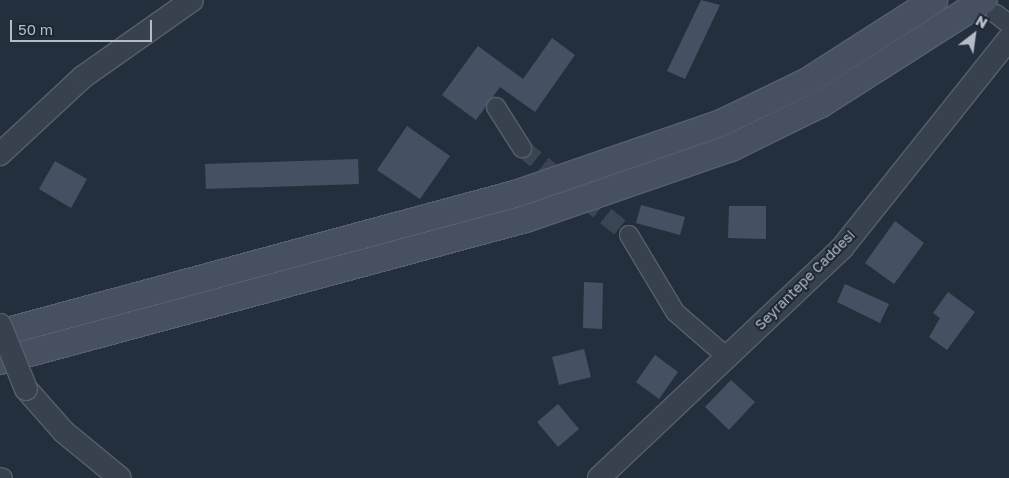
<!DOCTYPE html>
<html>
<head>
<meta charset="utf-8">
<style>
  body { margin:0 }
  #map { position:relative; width:1009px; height:478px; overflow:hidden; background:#242f3e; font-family:"Golos Text",sans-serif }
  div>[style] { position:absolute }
  .building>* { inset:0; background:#455162 }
  .minor-tunnel>* { height:18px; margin-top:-9px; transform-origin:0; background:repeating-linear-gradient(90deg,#3a4453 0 18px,transparent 0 27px) }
  .roads { filter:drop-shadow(1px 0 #565f6c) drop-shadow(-1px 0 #565f6c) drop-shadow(0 1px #565f6c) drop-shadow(0 -1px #565f6c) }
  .minor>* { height:18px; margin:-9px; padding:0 9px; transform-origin:9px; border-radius:9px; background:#38414e }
  .tertiary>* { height:22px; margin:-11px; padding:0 11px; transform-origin:11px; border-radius:11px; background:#38414e }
  .secondary>* { height:26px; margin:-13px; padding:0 13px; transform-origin:13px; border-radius:13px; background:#465061 }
  .bridges { filter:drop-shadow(1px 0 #565f6c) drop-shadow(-1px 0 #565f6c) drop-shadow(0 1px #565f6c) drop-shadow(0 -1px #565f6c) }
  .tertiary-bridge>* { height:22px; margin:-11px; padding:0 11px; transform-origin:11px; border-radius:11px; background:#38414e }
  span { translate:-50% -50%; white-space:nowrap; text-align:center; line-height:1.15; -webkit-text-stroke:4px #1d2633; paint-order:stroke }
  .street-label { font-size:14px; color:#b4bcc9 }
  .north { position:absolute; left:949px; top:10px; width:50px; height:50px; -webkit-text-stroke:4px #1d2633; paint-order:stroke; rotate:30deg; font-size:14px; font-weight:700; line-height:20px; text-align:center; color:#b4bcc9 }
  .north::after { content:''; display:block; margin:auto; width:18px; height:22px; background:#b4bcc9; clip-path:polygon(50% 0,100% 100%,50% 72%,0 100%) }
  .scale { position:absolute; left:10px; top:20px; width:142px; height:22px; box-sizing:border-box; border:2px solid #b4bcc9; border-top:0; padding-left:6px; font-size:15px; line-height:18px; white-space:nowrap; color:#b4bcc9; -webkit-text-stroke:4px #1d2633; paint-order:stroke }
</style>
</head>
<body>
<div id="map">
  <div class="building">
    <div style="clip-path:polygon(701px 0,720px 5px,685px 79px,667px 71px)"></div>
    <div style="clip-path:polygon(552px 38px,575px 55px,535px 112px,500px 87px,476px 120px,442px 95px,478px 46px,523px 79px)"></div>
    <div style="clip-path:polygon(407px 126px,450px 156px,420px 199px,377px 170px)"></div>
    <div style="clip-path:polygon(358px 159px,359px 184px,206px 189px,205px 164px)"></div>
    <div style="clip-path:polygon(55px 161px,87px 179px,71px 208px,39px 189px)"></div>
    <div style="clip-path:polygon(641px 205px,685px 217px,680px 235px,636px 223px)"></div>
    <div style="clip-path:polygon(729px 206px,766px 206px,766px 239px,728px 238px)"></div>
    <div style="clip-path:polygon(895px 221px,924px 243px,894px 284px,865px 263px)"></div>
    <div style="clip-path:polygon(584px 282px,603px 283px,602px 329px,583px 328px)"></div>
    <div style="clip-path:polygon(845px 284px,889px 304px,880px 323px,837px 302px)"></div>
    <div style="clip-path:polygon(948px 292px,975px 312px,947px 350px,929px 337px,940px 318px,933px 313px)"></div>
    <div style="clip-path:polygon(584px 349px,591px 377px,559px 385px,552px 357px)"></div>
    <div style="clip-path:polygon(655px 355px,678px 372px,659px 399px,636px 382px)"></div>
    <div style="clip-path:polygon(731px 380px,755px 402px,729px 430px,705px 407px)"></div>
    <div style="clip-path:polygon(558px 404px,579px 429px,558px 447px,537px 422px)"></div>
  </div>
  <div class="minor-tunnel">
    <div style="left:522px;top:148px;width:138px;rotate:39.1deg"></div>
  </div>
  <div class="roads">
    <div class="minor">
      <div style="left:996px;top:14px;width:16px;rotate:38deg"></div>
      <div style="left:496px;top:107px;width:49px;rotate:57.6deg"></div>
      <div style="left:629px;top:235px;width:90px;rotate:59.1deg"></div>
      <div style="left:675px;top:312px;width:69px;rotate:40.9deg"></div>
      <div style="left:0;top:477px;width:3px;rotate:18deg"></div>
    </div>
    <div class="tertiary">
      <div style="left:0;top:154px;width:113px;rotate:-42.9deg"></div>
      <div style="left:83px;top:77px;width:133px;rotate:-35.2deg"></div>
      <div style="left:26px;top:389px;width:57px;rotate:48.5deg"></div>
      <div style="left:64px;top:432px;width:72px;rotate:39.4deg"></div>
      <div style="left:599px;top:478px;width:335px;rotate:-43.4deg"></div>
      <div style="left:842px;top:248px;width:268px;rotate:-51.4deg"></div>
    </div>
    <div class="secondary">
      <div style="left:0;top:333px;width:537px;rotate:-15.12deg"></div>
      <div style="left:518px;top:193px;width:215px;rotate:-19deg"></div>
      <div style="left:721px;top:123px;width:97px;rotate:-25.8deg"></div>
      <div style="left:808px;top:81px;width:150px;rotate:-32.7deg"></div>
      <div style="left:0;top:361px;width:545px;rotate:-15.11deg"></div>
      <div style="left:526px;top:219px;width:217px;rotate:-19.1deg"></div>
      <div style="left:731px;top:148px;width:100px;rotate:-26.1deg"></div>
      <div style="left:821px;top:104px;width:193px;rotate:-32.5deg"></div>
    </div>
  </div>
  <div class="bridges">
    <div class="tertiary-bridge">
      <div style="left:0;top:325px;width:69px;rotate:67.9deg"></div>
    </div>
  </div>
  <div class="street-label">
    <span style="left:805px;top:280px;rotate:-45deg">Seyrantepe Caddesi</span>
  </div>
  <div class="north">N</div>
  <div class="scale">50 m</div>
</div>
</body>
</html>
